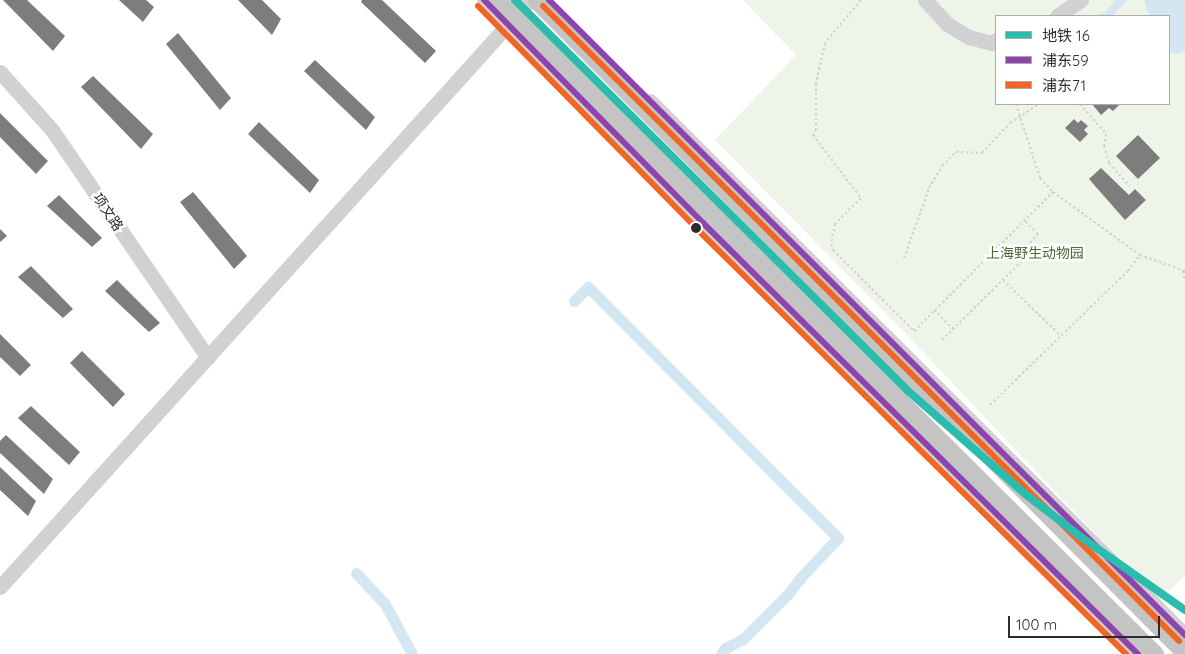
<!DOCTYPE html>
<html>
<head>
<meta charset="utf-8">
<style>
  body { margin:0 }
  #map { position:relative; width:1185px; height:654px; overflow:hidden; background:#fff; font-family:Quicksand,"Noto Sans SC",sans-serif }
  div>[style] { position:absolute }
  .green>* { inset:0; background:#eff4e9 }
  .water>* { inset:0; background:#d4e6f2 }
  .canal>* { height:11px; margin:-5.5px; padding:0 5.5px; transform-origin:5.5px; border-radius:5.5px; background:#d4e6f2 }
  .building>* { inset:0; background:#7d7d7d }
  .path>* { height:2px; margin-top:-1px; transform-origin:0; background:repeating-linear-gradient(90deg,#d1d1d1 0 2.5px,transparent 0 5px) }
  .minor>* { height:15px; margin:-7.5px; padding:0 7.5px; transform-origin:7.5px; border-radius:7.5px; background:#d1d1d1 }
  .major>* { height:19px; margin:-9.5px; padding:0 9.5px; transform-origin:9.5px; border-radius:9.5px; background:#c4c4c4 }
  .bus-1>* { height:6px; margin:-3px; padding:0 3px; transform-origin:3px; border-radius:3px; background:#8e44ad }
  .bus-2>* { height:6px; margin:-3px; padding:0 3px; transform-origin:3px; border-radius:3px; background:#f26522 }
  .metro-1>* { height:8px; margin:-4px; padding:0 4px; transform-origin:4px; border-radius:4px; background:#2cbcad }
  .dots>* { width:14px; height:14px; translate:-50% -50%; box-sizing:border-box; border:2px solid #fff; border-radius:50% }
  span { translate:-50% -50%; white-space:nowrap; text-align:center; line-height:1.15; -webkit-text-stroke:5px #fff; paint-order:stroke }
  .street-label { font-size:14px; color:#2c2c2c }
  .park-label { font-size:14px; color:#4e6937 }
  .legend { position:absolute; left:995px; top:15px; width:175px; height:90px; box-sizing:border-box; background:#fff; border:1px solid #ababab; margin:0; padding:6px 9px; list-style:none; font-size:15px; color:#2c2c2c }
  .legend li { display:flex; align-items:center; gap:10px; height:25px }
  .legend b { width:25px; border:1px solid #ababab }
  .scale { position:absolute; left:1008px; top:616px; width:152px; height:22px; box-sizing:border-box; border:2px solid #2c2c2c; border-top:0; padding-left:6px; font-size:15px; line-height:18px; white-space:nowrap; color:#2c2c2c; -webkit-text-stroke:4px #fff; paint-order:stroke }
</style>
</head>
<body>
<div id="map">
  <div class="green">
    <div style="clip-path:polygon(evenodd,743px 0,1185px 0,1185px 575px,1159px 601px,904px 332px,715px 140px,796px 55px,743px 0,996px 16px,1169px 16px,1169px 104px,996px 104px,996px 16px)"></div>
  </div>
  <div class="water">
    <div style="clip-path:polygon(1116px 0,1128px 0,1112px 16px,1093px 16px,1105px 12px)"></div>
    <div style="clip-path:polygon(1144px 0,1185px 0,1185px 51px,1177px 54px,1169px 52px,1169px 16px,1149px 16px)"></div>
  </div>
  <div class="canal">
    <div style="left:574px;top:301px;width:20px;rotate:-45deg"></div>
    <div style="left:588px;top:287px;width:354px;rotate:45.1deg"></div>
    <div style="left:838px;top:538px;width:52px;rotate:133.5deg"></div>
    <div style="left:802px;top:576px;width:24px;rotate:128deg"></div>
    <div style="left:787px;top:595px;width:62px;rotate:135deg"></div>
    <div style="left:743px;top:639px;width:20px;rotate:153deg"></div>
    <div style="left:725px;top:648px;width:7px;rotate:124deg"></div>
    <div style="left:356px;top:573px;width:42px;rotate:46.9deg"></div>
    <div style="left:385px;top:604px;width:57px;rotate:61.6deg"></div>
  </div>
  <div class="building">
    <div style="clip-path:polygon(3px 0,27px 0,65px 36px,53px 51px)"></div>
    <div style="clip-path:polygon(119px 0,146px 0,154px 7px,143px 22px)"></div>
    <div style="clip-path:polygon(238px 0,262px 0,281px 19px,272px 35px)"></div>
    <div style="clip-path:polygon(362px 0,382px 0,436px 51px,425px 63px,361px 2px)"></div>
    <div style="clip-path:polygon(178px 33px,231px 98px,220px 110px,166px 44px)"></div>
    <div style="clip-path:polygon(315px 60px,375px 117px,366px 130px,304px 71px)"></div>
    <div style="clip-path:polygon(93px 76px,153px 134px,141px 149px,81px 87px)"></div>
    <div style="clip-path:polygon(1092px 104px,1120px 104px,1113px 111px,1109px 108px,1101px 115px)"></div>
    <div style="clip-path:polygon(0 113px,48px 161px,36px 174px,0 137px)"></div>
    <div style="clip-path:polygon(1074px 119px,1078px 123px,1081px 120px,1088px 126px,1084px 130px,1088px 134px,1080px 142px,1065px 128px)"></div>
    <div style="clip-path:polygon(259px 122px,319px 180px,310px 193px,248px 134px)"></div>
    <div style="clip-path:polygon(1138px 135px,1160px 158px,1138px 179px,1116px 156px)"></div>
    <div style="clip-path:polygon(1101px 168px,1129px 195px,1135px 189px,1146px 200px,1125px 220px,1089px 179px)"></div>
    <div style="clip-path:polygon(193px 192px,247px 256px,234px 269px,180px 202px)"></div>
    <div style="clip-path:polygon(59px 195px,102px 238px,92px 247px,47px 206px)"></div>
    <div style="clip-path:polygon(0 229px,7px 236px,0 242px)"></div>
    <div style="clip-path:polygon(31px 266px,73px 309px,63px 318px,18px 277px)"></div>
    <div style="clip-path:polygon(117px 280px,160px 323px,149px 332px,105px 291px)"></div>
    <div style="clip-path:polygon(0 334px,31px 365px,20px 376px,0 357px)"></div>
    <div style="clip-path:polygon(82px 351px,125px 394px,113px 407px,70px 363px)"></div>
    <div style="clip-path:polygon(31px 406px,80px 452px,69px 465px,18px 418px)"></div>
    <div style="clip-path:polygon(6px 435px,53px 479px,44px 494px,0 453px,0 441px)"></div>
    <div style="clip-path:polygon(0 467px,36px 501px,28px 516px,0 490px)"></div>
  </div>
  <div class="path">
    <div style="left:861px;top:0;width:56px;rotate:129.9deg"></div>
    <div style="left:825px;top:43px;width:41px;rotate:102.7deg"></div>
    <div style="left:816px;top:83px;width:46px;rotate:90deg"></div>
    <div style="left:816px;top:129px;width:7px;rotate:117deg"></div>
    <div style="left:813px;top:135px;width:79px;rotate:52.7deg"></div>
    <div style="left:861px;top:198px;width:37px;rotate:135deg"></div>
    <div style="left:835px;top:224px;width:20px;rotate:101deg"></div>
    <div style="left:831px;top:244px;width:6px;rotate:72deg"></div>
    <div style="left:833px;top:250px;width:115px;rotate:45deg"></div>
    <div style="left:914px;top:331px;width:197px;rotate:-45deg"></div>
    <div style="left:1016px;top:104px;width:78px;rotate:72deg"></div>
    <div style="left:1040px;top:178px;width:19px;rotate:47deg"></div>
    <div style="left:1053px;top:192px;width:107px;rotate:35.9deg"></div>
    <div style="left:1140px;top:255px;width:48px;rotate:19.6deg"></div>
    <div style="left:1080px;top:104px;width:40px;rotate:49deg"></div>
    <div style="left:1106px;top:134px;width:12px;rotate:99deg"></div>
    <div style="left:1104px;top:146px;width:18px;rotate:74deg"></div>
    <div style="left:1109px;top:163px;width:31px;rotate:48deg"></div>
    <div style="left:904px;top:258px;width:74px;rotate:-70.3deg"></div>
    <div style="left:929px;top:188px;width:26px;rotate:-59deg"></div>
    <div style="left:942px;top:166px;width:20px;rotate:-45deg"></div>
    <div style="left:956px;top:152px;width:26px;rotate:2deg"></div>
    <div style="left:982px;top:153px;width:41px;rotate:-47deg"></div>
    <div style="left:1010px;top:123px;width:35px;rotate:-33deg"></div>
    <div style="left:1183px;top:271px;width:9px;rotate:77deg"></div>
    <div style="left:1003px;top:280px;width:81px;rotate:44deg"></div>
    <div style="left:934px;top:310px;width:27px;rotate:45deg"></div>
    <div style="left:942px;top:340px;width:129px;rotate:-44.7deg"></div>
    <div style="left:1034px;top:249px;width:7px;rotate:-124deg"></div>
    <div style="left:1030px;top:243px;width:12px;rotate:-48deg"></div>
    <div style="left:1038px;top:234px;width:20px;rotate:-135deg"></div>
    <div style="left:990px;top:405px;width:192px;rotate:-44.2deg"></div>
    <div style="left:1128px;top:271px;width:20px;rotate:-53deg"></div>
  </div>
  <div class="minor">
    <div style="left:484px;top:0;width:313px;rotate:45.5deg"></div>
    <div style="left:703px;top:223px;width:612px;rotate:44.74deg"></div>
    <div style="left:925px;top:0;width:33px;rotate:47deg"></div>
    <div style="left:947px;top:24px;width:26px;rotate:31deg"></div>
    <div style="left:969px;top:37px;width:24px;rotate:15deg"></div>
    <div style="left:992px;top:43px;width:5px;rotate:-37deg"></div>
    <div style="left:1057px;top:16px;width:29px;rotate:-34deg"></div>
    <div style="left:0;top:72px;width:78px;rotate:48.1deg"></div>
    <div style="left:52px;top:130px;width:276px;rotate:55.6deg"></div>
    <div style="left:650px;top:101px;width:756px;rotate:44.95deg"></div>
    <div style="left:0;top:587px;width:791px;rotate:-47.92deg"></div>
  </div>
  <div class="major">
    <div style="left:496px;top:0;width:928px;rotate:44.83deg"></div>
    <div style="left:537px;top:0;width:919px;rotate:45.18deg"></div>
  </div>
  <div class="bus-1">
    <div style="left:484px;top:0;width:313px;rotate:45.5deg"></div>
    <div style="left:703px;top:223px;width:612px;rotate:44.74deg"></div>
    <div style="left:549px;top:0;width:899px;rotate:44.95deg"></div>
  </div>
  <div class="bus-2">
    <div style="left:478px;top:6px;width:313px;rotate:45.5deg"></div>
    <div style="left:697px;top:229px;width:604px;rotate:44.73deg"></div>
    <div style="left:543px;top:6px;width:899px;rotate:44.95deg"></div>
  </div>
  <div class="metro-1">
    <div style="left:515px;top:0;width:554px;rotate:44.85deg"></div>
    <div style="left:908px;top:391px;width:154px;rotate:41.3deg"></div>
    <div style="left:1024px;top:493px;width:72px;rotate:37.7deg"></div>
    <div style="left:1081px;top:537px;width:127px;rotate:35.1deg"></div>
  </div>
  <div class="dots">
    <div style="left:696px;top:228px;background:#2c2c2c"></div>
  </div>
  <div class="street-label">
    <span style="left:108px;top:212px;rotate:56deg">项文路</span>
  </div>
  <div class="park-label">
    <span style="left:1035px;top:253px">上海野生动物园</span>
  </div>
  <ul class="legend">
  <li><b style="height:6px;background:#2cbcad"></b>地铁 16</li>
  <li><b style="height:6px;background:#8e44ad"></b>浦东59</li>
  <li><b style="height:6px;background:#f26522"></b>浦东71</li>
  </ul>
  <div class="scale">100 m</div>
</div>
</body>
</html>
